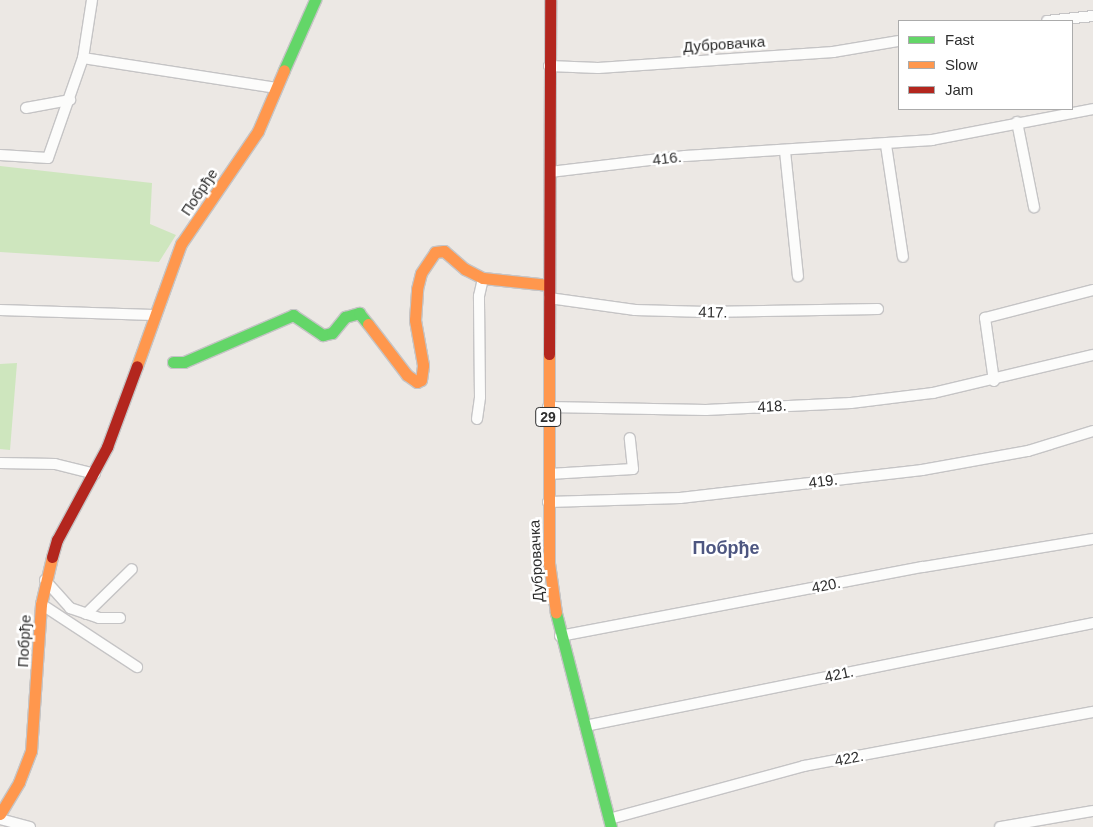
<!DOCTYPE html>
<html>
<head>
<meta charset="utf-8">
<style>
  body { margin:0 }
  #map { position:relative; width:1093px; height:827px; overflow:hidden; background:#ece8e4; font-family:Arial,sans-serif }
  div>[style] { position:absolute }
  .green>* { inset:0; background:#cee6be }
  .roads { filter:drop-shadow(1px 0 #c5c4c5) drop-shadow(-1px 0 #c5c4c5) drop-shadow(0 1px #c5c4c5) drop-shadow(0 -1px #c5c4c5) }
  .street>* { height:10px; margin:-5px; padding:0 5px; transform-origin:5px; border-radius:5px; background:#fcfcfb }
  .fast>* { height:11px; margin:-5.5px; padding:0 5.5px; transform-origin:5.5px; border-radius:5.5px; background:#63d668 }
  .slow>* { height:11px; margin:-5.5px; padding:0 5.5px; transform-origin:5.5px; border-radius:5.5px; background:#ff974d }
  .jam>* { height:11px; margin:-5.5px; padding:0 5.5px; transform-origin:5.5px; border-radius:5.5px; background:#b3261e }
  span { translate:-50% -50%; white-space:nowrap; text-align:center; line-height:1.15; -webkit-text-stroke:5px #fff; paint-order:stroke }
  .shield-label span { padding:1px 4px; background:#fff; border:1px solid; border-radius:4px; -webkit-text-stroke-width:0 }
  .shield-label { font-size:14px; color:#2e2e2e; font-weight:700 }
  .street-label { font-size:15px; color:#2e2e2e }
  .quarter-label { font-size:18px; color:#4d5680; font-weight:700 }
  .legend { position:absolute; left:898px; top:20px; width:175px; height:90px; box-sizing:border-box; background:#fff; border:1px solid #ababab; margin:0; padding:6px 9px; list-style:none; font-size:15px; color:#2e2e2e }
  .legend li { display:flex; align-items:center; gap:10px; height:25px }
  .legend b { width:25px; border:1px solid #ababab }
</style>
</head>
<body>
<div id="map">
  <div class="green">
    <div style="clip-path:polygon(0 166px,152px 183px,150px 224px,176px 235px,159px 262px,0 252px)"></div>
    <div style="clip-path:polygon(17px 363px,10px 450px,0 449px,0 364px)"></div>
  </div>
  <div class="roads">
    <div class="street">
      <div style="left:92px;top:0;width:59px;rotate:98.8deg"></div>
      <div style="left:83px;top:58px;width:196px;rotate:8.8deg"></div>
      <div style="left:1047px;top:21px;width:46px;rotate:-6.2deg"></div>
      <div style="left:549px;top:66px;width:49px;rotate:2.3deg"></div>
      <div style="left:598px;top:68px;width:236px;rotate:-3.9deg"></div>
      <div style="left:833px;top:52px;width:67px;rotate:-9.5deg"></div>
      <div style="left:26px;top:108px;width:45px;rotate:-10.3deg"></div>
      <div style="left:1017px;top:122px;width:87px;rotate:78.7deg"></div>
      <div style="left:886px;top:145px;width:113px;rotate:81.4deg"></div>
      <div style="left:785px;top:151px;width:126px;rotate:84.1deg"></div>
      <div style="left:0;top:155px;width:48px;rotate:3.6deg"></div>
      <div style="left:48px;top:158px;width:106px;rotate:-70.7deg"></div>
      <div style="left:550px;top:172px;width:136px;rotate:-6.8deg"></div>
      <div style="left:685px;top:156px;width:248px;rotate:-3.7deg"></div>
      <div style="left:932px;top:140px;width:164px;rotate:-10.9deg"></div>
      <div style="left:549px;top:298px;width:87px;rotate:7.9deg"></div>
      <div style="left:635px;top:310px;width:71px;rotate:1.6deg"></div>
      <div style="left:706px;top:312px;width:172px;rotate:-1deg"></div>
      <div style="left:0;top:310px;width:153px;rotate:1.9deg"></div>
      <div style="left:994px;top:381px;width:64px;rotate:-98.1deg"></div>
      <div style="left:985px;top:318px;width:112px;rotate:-14.5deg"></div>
      <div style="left:548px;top:407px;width:158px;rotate:1.1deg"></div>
      <div style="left:706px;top:410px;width:145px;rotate:-2.8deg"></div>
      <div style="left:851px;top:403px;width:83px;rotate:-7deg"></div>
      <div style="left:933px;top:393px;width:164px;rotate:-13.4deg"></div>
      <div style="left:477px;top:419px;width:22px;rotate:-82deg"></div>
      <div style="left:480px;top:397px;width:101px;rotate:-90.6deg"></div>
      <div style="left:479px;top:296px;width:18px;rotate:-77deg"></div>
      <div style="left:0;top:463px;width:55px;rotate:1deg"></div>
      <div style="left:55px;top:464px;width:41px;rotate:14deg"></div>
      <div style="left:549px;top:474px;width:84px;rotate:-3.4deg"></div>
      <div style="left:633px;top:469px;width:31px;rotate:-96deg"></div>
      <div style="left:548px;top:502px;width:132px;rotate:-1.7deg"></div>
      <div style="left:680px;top:498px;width:244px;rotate:-6.6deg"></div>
      <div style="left:922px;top:470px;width:108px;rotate:-10.2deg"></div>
      <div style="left:1028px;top:451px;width:68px;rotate:-17.1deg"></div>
      <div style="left:45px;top:580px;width:38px;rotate:48deg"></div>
      <div style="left:70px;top:608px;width:31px;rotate:19deg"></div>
      <div style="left:99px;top:618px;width:21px"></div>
      <div style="left:41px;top:604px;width:115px;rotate:33.3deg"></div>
      <div style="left:86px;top:614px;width:64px;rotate:-44.4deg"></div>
      <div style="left:560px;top:636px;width:369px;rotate:-10.8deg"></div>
      <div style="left:923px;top:567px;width:172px;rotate:-9.4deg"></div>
      <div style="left:585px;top:726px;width:518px;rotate:-11.46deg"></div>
      <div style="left:0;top:819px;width:31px;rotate:15deg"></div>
      <div style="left:609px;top:819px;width:202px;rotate:-15.2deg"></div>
      <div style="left:804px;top:766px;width:294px;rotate:-10.6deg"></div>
      <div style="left:1000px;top:827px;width:94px;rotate:-9.8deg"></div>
    </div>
    <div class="fast">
      <div style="left:284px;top:70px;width:77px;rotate:-66.1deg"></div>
      <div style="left:173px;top:362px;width:11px"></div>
      <div style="left:184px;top:362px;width:119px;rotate:-23.3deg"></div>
      <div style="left:293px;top:315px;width:36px;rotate:34deg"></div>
      <div style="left:323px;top:335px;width:9px;rotate:-13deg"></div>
      <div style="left:332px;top:333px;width:21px;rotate:-51deg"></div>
      <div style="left:345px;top:317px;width:15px;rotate:-16deg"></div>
      <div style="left:359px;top:313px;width:14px;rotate:51deg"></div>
      <div style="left:556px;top:613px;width:221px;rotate:75.6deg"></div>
    </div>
    <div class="slow">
      <div style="left:368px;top:324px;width:64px;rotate:52.6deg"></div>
      <div style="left:407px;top:375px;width:12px;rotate:35deg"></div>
      <div style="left:417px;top:382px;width:4px;rotate:-27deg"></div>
      <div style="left:421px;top:380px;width:15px;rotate:-82deg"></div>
      <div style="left:423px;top:365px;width:46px;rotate:-100.1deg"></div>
      <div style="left:415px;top:320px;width:31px;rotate:-86deg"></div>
      <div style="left:417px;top:289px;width:16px;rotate:-76deg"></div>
      <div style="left:421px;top:273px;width:25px;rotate:-56deg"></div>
      <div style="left:435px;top:252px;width:9px;rotate:-6deg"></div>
      <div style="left:444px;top:251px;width:28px;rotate:41deg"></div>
      <div style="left:465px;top:269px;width:20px;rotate:27deg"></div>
      <div style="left:483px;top:278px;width:66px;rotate:6.1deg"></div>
      <div style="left:549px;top:354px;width:209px;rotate:90deg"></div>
      <div style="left:549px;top:563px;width:50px;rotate:82deg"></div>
      <div style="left:137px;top:366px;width:130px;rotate:-70.2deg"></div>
      <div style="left:181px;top:244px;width:137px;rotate:-55.7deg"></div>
      <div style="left:258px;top:131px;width:66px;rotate:-66.9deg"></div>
      <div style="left:0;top:814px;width:37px;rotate:-59deg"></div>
      <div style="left:19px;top:782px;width:33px;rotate:-69deg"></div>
      <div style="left:31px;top:751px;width:147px;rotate:-86.1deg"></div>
      <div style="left:41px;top:604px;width:48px;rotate:-76.8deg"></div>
    </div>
    <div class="jam">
      <div style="left:549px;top:354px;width:354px;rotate:-89.8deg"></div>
      <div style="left:52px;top:557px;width:18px;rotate:-74deg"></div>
      <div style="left:57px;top:540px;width:106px;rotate:-61.7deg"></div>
      <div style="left:107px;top:447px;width:86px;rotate:-69.7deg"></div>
    </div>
  </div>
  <div class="shield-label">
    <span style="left:548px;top:417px">29</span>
  </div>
  <div class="street-label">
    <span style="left:724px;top:44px;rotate:-4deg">Дубровачка</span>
    <span style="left:667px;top:158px;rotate:-6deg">416.</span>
    <span style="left:199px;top:192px;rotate:-56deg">Побрђе</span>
    <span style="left:713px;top:312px;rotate:1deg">417.</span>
    <span style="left:772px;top:406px;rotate:-3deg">418.</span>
    <span style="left:823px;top:481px;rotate:-7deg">419.</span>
    <span style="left:536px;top:561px;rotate:-93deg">Дубровачка</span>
    <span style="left:826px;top:585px;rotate:-11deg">420.</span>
    <span style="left:24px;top:641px;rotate:-87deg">Побрђе</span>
    <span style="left:839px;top:674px;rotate:-12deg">421.</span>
    <span style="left:849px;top:758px;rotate:-11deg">422.</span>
  </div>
  <div class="quarter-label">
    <span style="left:726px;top:548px">Побрђе</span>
  </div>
  <ul class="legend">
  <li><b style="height:6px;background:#63d668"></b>Fast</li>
  <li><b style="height:6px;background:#ff974d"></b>Slow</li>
  <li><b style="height:6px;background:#b3261e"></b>Jam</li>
  </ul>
</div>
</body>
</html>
